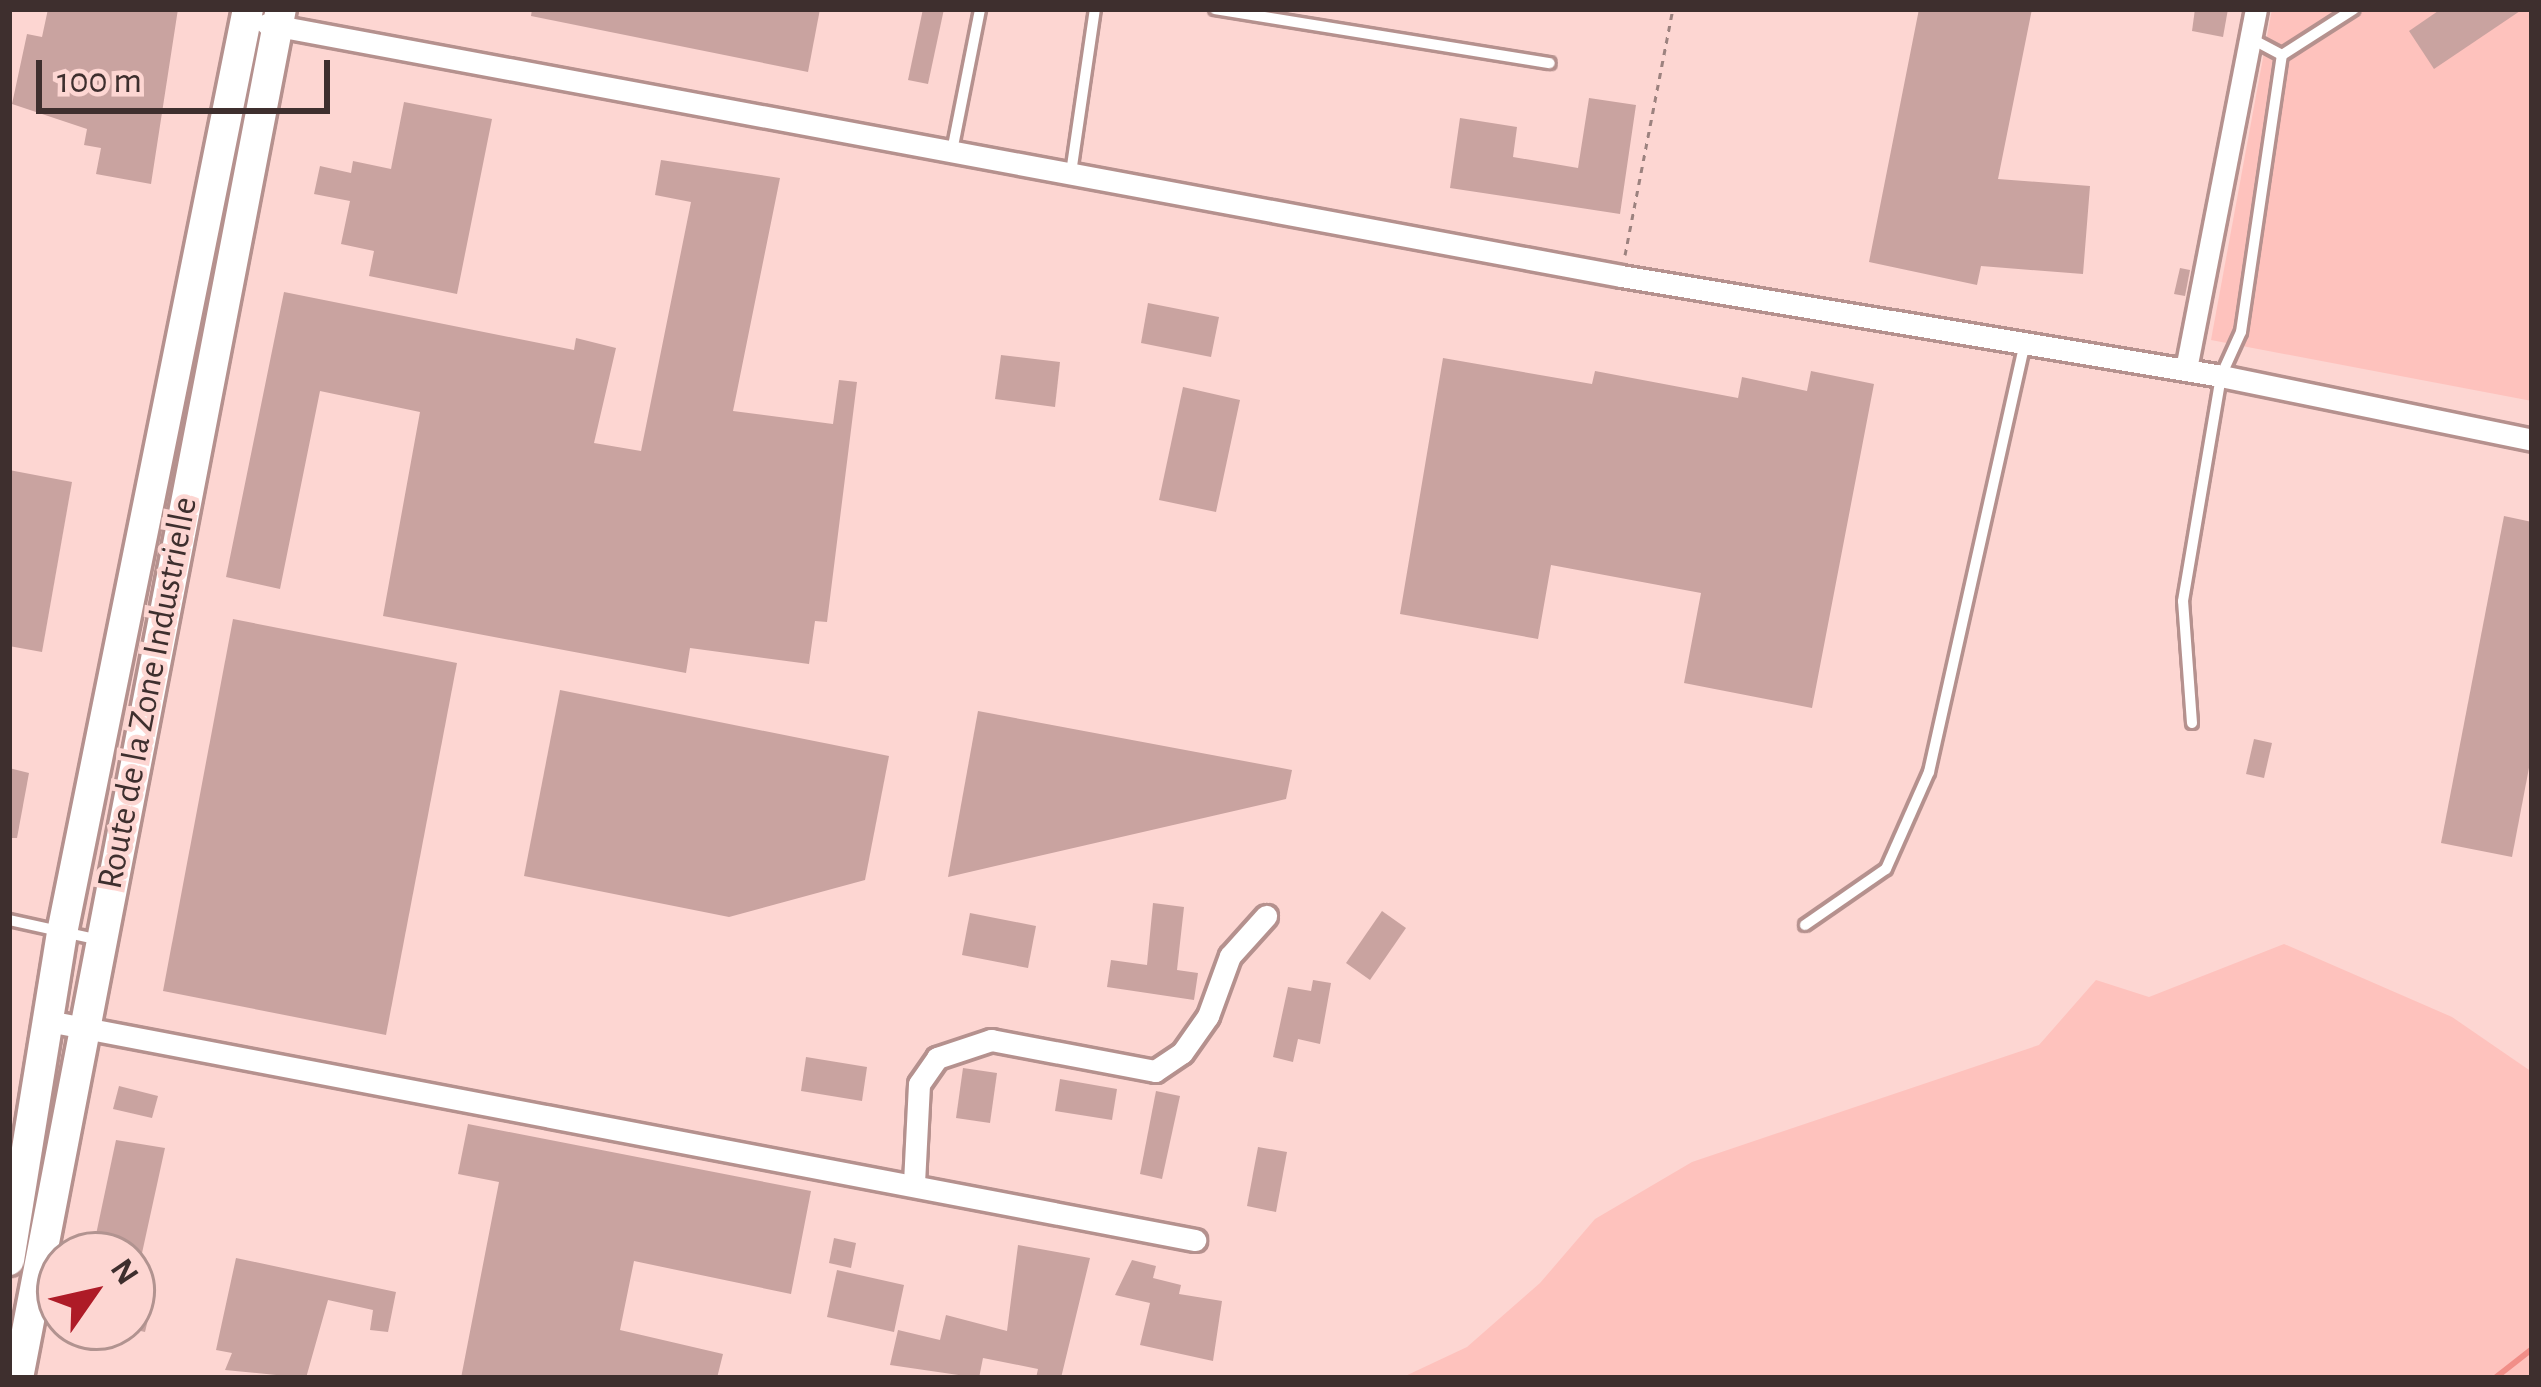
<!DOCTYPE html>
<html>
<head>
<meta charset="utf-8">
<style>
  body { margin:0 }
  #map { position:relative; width:2541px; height:1387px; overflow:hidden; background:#fdd6d2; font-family:"Alegreya Sans",sans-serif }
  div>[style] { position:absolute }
  .green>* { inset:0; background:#fec2bd }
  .stream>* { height:6px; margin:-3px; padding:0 3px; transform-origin:3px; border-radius:3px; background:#f18e88 }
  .building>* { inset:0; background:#c9a3a0 }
  .path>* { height:3px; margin-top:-1.5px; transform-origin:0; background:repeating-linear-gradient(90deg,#9c827f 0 6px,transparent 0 12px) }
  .roads { filter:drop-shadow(3px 0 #b5918e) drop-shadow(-3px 0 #b5918e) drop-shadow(0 3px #b5918e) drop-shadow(0 -3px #b5918e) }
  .lane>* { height:10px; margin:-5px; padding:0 5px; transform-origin:5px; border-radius:5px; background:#fff }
  .street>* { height:21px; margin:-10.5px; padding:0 10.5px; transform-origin:10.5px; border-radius:10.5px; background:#fff }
  .secondary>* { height:30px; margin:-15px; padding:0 15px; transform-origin:15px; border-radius:15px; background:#fff }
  span { translate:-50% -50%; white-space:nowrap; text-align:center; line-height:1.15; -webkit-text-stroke:9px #fdd6d2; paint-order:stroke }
  .street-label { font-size:36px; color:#3e2f2e }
  .frame { position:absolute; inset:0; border:12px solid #3e2f2e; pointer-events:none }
  .north { position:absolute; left:36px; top:1231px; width:120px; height:120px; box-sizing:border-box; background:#fdd6d2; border:3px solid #b19390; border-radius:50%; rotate:56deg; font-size:33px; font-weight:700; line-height:48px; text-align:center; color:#3e2f2e }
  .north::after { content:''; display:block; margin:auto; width:42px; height:54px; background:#ae1b27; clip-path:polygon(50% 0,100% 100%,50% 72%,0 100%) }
  .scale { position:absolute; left:36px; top:60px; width:294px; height:54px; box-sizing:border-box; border:6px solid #3e2f2e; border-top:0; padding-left:15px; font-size:36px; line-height:42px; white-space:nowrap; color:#3e2f2e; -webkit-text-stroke:9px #fdd6d2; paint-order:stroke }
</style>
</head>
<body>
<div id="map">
  <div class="green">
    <div style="clip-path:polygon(2272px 9px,2532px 9px,2532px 401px,2211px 340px)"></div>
    <div style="clip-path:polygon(2284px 944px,2452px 1017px,2532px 1072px,2532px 1378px,1401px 1378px,1467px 1347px,1540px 1283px,1595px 1219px,1692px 1162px,2039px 1045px,2096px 980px,2149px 997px)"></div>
  </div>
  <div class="stream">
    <div style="left:2495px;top:1378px;width:47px;rotate:-38.1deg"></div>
  </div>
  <div class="building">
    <div style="clip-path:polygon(48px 9px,178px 9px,151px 184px,96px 174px,101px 148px,84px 145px,87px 129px,12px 104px,27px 34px,42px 37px)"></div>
    <div style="clip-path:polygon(532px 9px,820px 9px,808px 72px,531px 16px)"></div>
    <div style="clip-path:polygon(923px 9px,944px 9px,928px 84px,908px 80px)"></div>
    <div style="clip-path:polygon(1919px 9px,2032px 9px,1998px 179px,2090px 186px,2083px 274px,1981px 266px,1977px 285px,1869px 262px)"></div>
    <div style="clip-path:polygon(2195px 9px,2228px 9px,2223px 37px,2192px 31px)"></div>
    <div style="clip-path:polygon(2441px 9px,2523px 9px,2434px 69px,2409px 31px)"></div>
    <div style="clip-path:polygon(1589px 98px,1636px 105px,1620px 214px,1450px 188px,1460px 118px,1517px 127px,1513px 157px,1578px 168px)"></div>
    <div style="clip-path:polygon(404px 102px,492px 119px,457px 294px,369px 276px,374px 251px,341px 244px,350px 201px,314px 194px,320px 166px,351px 173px,353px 161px,391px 169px)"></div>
    <div style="clip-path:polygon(661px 160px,780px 178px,733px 411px,833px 424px,839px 380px,857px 382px,827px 622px,815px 621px,809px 664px,690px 648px,686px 673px,383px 616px,420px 412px,320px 391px,280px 589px,226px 577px,284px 292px,574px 350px,576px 338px,616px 348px,594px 443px,641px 451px,691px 202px,655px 195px)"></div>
    <div style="clip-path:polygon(2180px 268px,2190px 270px,2185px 296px,2174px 294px)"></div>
    <div style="clip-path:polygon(1148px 303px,1219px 317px,1211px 357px,1141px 343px)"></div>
    <div style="clip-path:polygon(1001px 355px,1060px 362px,1055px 407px,995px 399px)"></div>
    <div style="clip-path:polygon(1443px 358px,1592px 384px,1595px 371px,1738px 398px,1742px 377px,1807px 391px,1811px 371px,1874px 384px,1812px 708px,1684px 683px,1701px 593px,1551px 565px,1538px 639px,1400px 614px)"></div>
    <div style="clip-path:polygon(1183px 387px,1240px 400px,1216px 512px,1159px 500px)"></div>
    <div style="clip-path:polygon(9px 470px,72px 482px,42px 652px,9px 646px)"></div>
    <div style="clip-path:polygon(2504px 516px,2532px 522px,2532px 752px,2512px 857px,2441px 843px)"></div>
    <div style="clip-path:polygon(233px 619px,457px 663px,386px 1035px,163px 991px)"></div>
    <div style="clip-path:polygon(560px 690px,889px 756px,865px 880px,729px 917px,524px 876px)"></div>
    <div style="clip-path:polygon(978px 711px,1292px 770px,1286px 799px,948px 877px)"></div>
    <div style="clip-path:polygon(2254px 739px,2272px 743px,2264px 778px,2246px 774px)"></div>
    <div style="clip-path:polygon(9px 768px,29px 773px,17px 838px,9px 838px)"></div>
    <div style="clip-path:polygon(1153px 903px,1184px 907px,1177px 970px,1198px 973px,1194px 1000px,1107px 987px,1111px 960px,1147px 965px)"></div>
    <div style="clip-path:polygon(1382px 911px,1406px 928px,1370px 980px,1346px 963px)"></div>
    <div style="clip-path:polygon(970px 913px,1036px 926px,1028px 968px,962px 955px)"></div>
    <div style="clip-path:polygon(1313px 980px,1331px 983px,1320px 1044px,1298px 1039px,1293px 1062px,1273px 1057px,1288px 987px,1311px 991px)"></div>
    <div style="clip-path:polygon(806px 1057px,867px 1067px,862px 1101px,801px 1091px)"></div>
    <div style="clip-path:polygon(963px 1068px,997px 1073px,990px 1123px,956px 1118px)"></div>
    <div style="clip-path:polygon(1060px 1079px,1117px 1089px,1112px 1120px,1055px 1111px)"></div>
    <div style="clip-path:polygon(119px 1086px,158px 1096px,152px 1118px,113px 1109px)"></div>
    <div style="clip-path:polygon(1156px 1091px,1180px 1096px,1162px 1179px,1140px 1174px)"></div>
    <div style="clip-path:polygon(468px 1124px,811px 1191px,791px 1294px,634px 1261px,620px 1330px,723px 1354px,717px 1378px,461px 1378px,499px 1182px,458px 1174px)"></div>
    <div style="clip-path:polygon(116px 1140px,165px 1148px,142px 1253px,94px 1244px)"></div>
    <div style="clip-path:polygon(1258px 1147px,1287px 1152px,1276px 1212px,1247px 1206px)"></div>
    <div style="clip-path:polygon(834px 1238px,856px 1243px,851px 1268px,829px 1263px)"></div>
    <div style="clip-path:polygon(1018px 1245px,1090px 1258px,1061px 1378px,1036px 1378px,1038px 1369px,983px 1358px,979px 1378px,890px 1365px,898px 1330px,940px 1340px,946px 1315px,1007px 1331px)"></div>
    <div style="clip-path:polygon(236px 1258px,396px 1292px,388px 1332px,370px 1330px,373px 1310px,328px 1300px,306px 1378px,225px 1370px,232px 1353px,216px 1350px)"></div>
    <div style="clip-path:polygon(1132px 1260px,1156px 1266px,1153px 1278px,1181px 1285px,1179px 1294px,1222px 1301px,1213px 1361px,1140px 1345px,1150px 1303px,1115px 1295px)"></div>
    <div style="clip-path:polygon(837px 1270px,904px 1285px,894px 1332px,827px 1317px)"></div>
    <div style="clip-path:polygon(132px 1300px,151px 1307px,145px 1332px,132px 1329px)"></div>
  </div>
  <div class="path">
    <div style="left:1625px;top:255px;width:251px;rotate:-79deg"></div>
  </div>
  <div class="roads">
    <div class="lane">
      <div style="left:1215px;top:9px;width:339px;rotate:9.2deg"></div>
      <div style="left:2282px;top:55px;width:85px;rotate:-32.6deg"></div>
      <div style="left:952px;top:151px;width:145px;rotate:-78.8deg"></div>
      <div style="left:1071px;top:173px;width:166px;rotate:-81.7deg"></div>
      <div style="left:2192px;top:723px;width:122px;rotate:-94.2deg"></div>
      <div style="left:2183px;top:601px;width:228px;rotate:-80.4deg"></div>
      <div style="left:2221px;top:376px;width:48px;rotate:-65.6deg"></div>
      <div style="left:2241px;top:332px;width:280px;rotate:-81.6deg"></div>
      <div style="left:2282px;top:55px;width:36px;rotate:-152deg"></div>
      <div style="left:9px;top:920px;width:93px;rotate:12.4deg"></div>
      <div style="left:1805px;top:925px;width:98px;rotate:-34.7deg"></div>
      <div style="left:1886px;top:869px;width:106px;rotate:-66.1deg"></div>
      <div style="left:1929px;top:772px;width:439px;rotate:-77.4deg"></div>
    </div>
    <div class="street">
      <div style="left:267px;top:24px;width:1377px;rotate:10.54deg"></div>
      <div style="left:1621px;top:276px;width:608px;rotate:9.46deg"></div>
      <div style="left:2221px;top:376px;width:318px;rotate:11.6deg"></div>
      <div style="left:2186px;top:369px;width:367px;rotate:-79deg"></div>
      <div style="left:48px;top:1021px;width:1168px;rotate:10.81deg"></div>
      <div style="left:914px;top:1183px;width:99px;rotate:-87.1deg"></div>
      <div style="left:919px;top:1084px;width:32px;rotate:-55deg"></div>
      <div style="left:937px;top:1058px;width:57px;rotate:-18.4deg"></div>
      <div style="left:991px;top:1040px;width:167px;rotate:10.7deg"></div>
      <div style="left:1155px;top:1071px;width:32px;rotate:-34deg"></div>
      <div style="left:1182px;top:1053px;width:45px;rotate:-54.9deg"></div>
      <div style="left:1208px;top:1016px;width:64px;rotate:-69.9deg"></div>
      <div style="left:1230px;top:956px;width:54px;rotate:-48deg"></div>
    </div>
    <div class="secondary">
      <div style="left:9px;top:1260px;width:331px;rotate:-80.8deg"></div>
      <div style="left:62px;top:933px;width:943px;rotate:-78.62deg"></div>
      <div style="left:18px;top:1378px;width:1394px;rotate:-79.13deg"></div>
    </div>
  </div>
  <div class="street-label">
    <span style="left:148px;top:693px;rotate:-79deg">Route de la Zone Industrielle</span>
  </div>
  <div class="frame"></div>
  <div class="north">N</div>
  <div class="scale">100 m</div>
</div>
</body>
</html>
